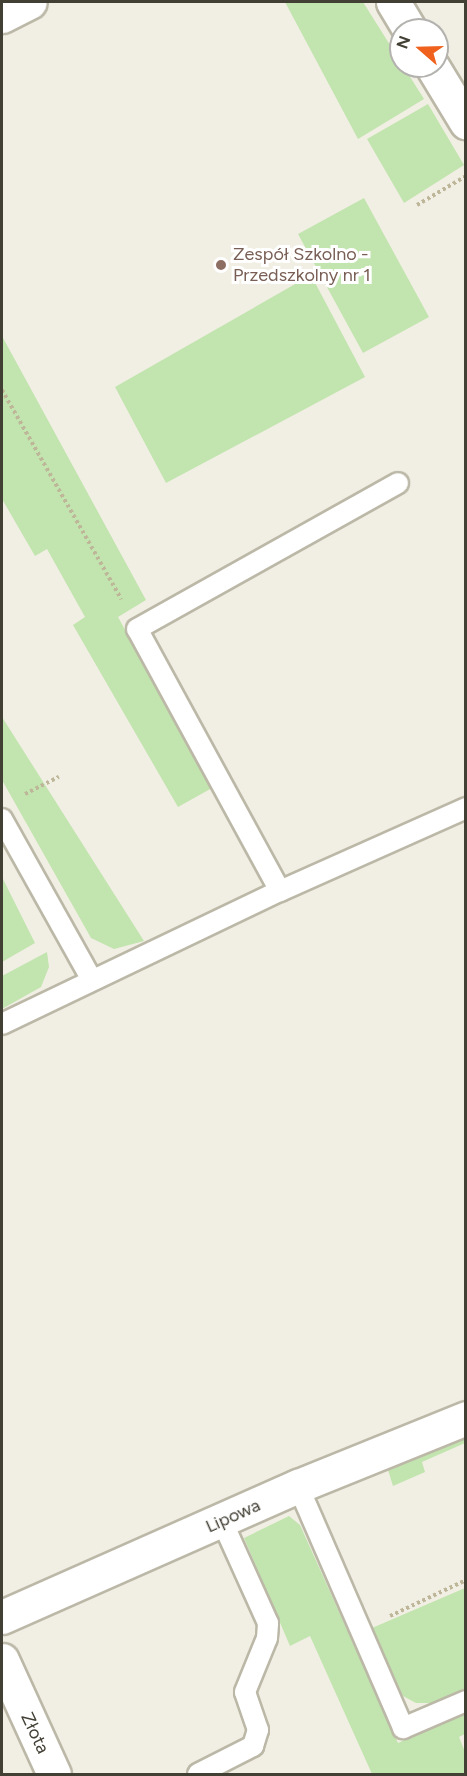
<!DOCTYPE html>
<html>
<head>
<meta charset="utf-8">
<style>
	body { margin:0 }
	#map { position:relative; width:467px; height:1776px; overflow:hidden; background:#f1efe4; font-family:Figtree,sans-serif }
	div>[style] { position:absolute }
	.green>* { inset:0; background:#c2e4ae }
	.path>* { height:4px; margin-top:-2px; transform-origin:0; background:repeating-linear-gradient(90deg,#bdb699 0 3px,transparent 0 6px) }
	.roads { filter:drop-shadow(2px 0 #bcb8a7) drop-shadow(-2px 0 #bcb8a7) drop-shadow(0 2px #bcb8a7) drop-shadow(0 -2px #bcb8a7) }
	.service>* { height:20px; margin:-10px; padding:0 10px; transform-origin:10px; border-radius:10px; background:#fff }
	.minor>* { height:33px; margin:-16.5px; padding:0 16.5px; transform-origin:16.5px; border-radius:16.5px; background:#fff }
	.tertiary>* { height:33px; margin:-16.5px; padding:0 16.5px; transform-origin:16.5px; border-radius:16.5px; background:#fff }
	.dots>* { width:16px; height:16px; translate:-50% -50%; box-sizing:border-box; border:3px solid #fff; border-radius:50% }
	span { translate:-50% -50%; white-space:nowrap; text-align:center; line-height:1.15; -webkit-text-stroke:6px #fff; paint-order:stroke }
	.education-label { font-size:18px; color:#785e54 }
	.left { translate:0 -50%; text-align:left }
	.street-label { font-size:18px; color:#423f34 }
	.frame { position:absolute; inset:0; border:3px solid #423f34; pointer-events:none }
	.north { position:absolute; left:389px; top:18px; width:60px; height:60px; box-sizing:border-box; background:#fff; border:2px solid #b3b2ae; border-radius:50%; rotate:290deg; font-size:16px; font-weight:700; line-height:24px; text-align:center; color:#423f34 }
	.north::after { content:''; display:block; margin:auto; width:21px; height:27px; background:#ef611c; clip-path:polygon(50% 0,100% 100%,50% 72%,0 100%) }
</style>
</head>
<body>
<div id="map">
	<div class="green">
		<i style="clip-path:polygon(285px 2px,363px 2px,424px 99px,358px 139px)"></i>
		<i style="clip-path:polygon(428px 104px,464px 165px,404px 203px,367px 139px)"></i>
		<i style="clip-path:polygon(364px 198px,429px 317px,363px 353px,298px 234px)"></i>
		<i style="clip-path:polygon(311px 275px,365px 377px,166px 483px,115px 387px)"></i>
		<i style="clip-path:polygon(2px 336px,146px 600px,118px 617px,212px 788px,178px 807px,73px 625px,85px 617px,47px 549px,35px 556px,2px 499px)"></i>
		<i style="clip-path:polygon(2px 717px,144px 941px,114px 949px,91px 938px,2px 780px)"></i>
		<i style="clip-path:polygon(2px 877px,35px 943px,2px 962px)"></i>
		<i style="clip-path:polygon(47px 952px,49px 967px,41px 987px,2px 1009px,2px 976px)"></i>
		<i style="clip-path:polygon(465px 1439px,465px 1443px,422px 1462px,425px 1472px,393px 1486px,388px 1470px)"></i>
		<i style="clip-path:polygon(289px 1516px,300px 1525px,398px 1743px,465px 1712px,465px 1734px,459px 1737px,465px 1752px,465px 1774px,372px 1774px,310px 1636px,290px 1646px,244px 1538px)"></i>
		<i style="clip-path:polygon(465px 1588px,465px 1688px,433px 1703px,416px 1703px,403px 1696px,372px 1628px)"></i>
	</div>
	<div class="path">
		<i style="left:417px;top:205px;width:57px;rotate:-30.6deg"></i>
		<i style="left:2px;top:390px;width:241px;rotate:60.3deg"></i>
		<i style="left:25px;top:794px;width:38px;rotate:-27deg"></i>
		<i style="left:390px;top:1616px;width:84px;rotate:-25.3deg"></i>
	</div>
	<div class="roads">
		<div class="service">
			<i style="left:2px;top:819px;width:184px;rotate:60.8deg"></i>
			<i style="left:280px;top:891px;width:298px;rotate:-118.6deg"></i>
			<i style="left:137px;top:629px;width:299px;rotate:-29.2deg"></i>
			<i style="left:2px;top:1024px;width:308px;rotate:-25.6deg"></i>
			<i style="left:280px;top:891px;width:204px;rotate:-24deg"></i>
			<i style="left:298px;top:1486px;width:264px;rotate:66.5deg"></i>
			<i style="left:403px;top:1728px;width:69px;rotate:-23.2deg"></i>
			<i style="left:198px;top:1774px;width:62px;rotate:-27deg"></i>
			<i style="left:253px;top:1746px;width:17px;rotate:-73deg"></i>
			<i style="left:258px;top:1730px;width:40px;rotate:-108.9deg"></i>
			<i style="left:245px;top:1692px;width:58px;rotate:-67.8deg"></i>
			<i style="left:267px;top:1638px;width:15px;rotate:-86deg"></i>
			<i style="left:268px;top:1623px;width:112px;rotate:-114.3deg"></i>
		</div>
		<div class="minor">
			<i style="left:393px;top:2px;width:33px;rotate:59deg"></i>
			<i style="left:2px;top:16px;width:31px;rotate:-27deg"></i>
			<i style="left:432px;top:66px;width:66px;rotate:58.7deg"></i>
			<i style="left:2px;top:1617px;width:324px;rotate:-23.9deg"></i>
			<i style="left:298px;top:1486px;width:181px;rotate:-22deg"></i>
		</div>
		<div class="tertiary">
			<i style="left:2px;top:1660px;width:125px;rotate:65.5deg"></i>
		</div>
	</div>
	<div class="dots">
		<i style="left:221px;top:265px;background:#8d6e63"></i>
	</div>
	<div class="education-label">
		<span class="left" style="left:233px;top:265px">Zespół Szkolno -<br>Przedszkolny nr 1</span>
	</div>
	<div class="street-label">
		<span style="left:233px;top:1516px;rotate:-24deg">Lipowa</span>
		<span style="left:35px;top:1733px;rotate:65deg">Złota</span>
	</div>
	<div class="frame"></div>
	<div class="north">N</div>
</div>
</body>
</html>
